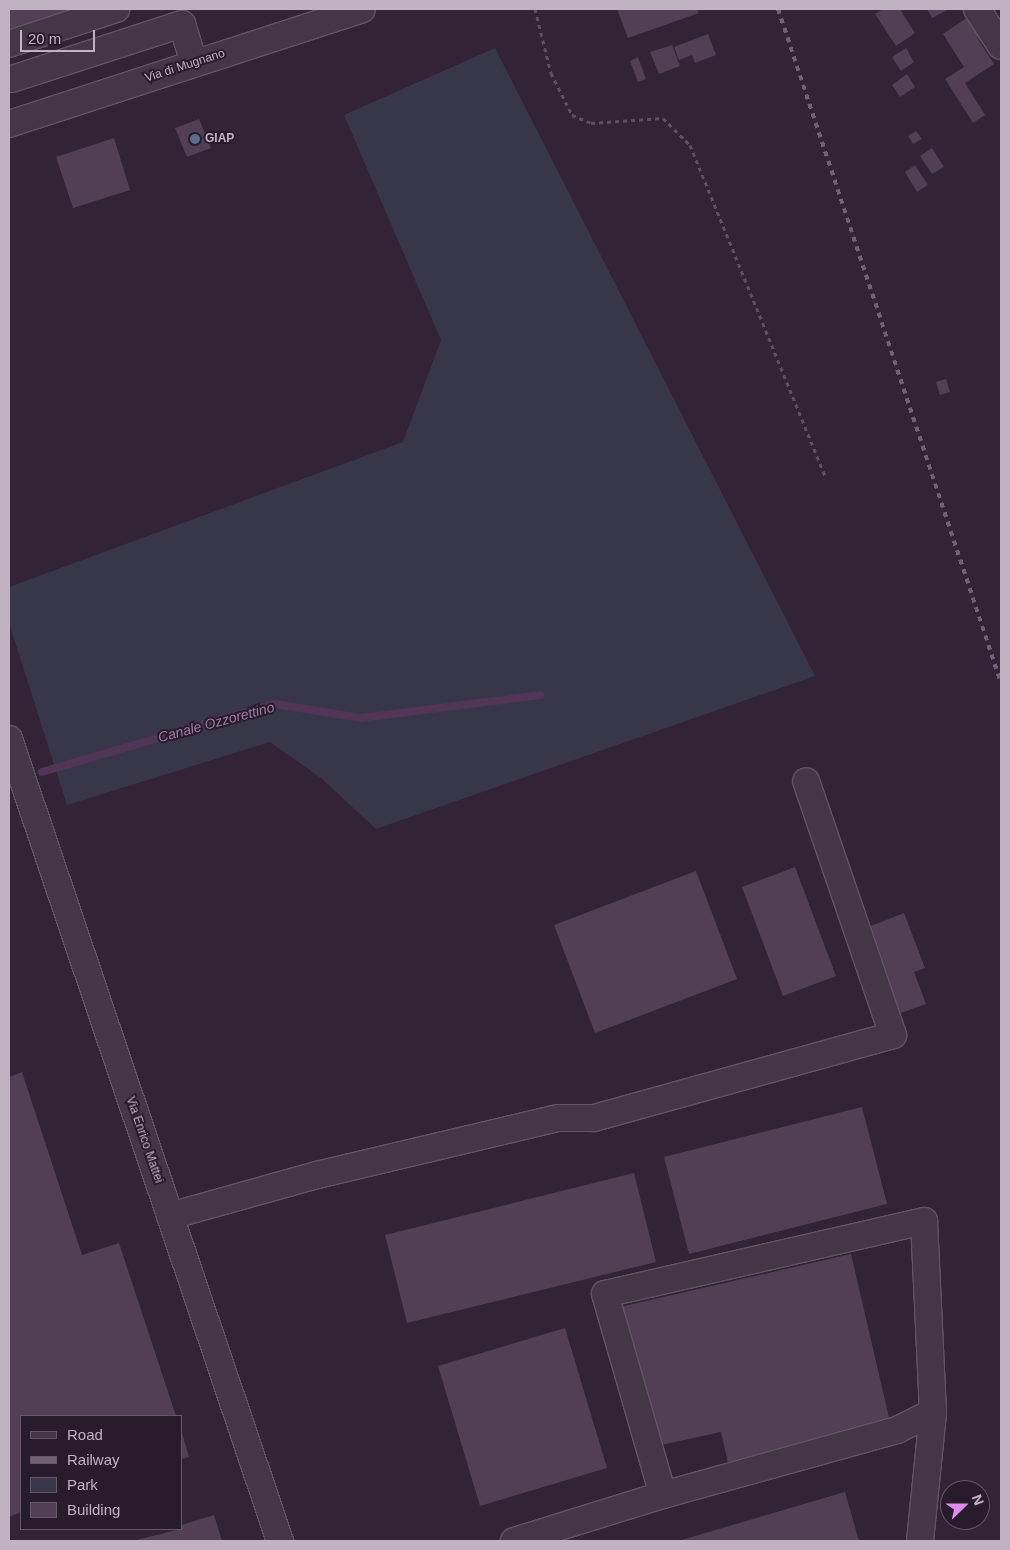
<!DOCTYPE html>
<html>
<head>
<meta charset="utf-8">
<style>
	body { margin:0 }
	#map { position:relative; width:1010px; height:1550px; overflow:hidden; background:#322336; font-family:Arial,sans-serif }
	div>[style] { position:absolute }
	.green>* { inset:0; background:#383749 }
	.stream>* { height:8px; margin:-4px; padding:0 4px; transform-origin:4px; border-radius:4px; background:#503557 }
	.building>* { inset:0; background:#523f56 }
	.path>* { height:3px; margin-top:-1.5px; transform-origin:0; background:repeating-linear-gradient(90deg,#5a5264 0 4px,transparent 0 8px) }
	.roads { filter:drop-shadow(1px 0 #615464) drop-shadow(-1px 0 #615464) drop-shadow(0 1px #615464) drop-shadow(0 -1px #615464) }
	.minor>* { height:26px; margin:-13px; padding:0 13px; transform-origin:13px; border-radius:13px; background:#443646 }
	.rail>* { height:4px; margin-top:-2px; transform-origin:0; background:repeating-linear-gradient(90deg,#726176 0 5px,transparent 0 10px) }
	.dots>* { width:14px; height:14px; translate:-50% -50%; box-sizing:border-box; border:2px solid #281b2b; border-radius:50% }
	span { translate:-50% -50%; white-space:nowrap; text-align:center; line-height:1.15; -webkit-text-stroke:4px #281b2b; paint-order:stroke }
	.street-label { font-size:12px; color:#c0b1c3 }
	.poi-label { font-size:12px; color:#c0b1c3; font-weight:700 }
	.left { translate:0 -50%; text-align:left }
	.water-label { font-size:14px; color:#a07ca8; font-style:italic }
	.frame { position:absolute; inset:0; border:10px solid #c0b1c3; pointer-events:none }
	.legend { position:absolute; left:20px; top:1415px; width:162px; height:115px; box-sizing:border-box; background:#281b2b; border:1px solid #655768; margin:0; padding:6px 9px; list-style:none; font-size:15px; color:#c0b1c3 }
	.legend li { display:flex; align-items:center; gap:10px; height:25px }
	.legend b { width:25px; border:1px solid #655768 }
	.north { position:absolute; left:940px; top:1480px; width:50px; height:50px; box-sizing:border-box; background:#281b2b; border:1px solid #655768; border-radius:50%; rotate:68deg; font-size:14px; font-weight:700; line-height:20px; text-align:center; color:#c0b1c3 }
	.north::after { content:''; display:block; margin:auto; width:18px; height:22px; background:#de8cec; clip-path:polygon(50% 0,100% 100%,50% 72%,0 100%) }
	.scale { position:absolute; left:20px; top:30px; width:75px; height:22px; box-sizing:border-box; border:2px solid #c0b1c3; border-top:0; padding-left:6px; font-size:15px; line-height:18px; white-space:nowrap; color:#c0b1c3; -webkit-text-stroke:4px #281b2b; paint-order:stroke }
</style>
</head>
<body>
<div id="map">
	<div class="green">
		<i style="clip-path:polygon(495px 48px,815px 676px,376px 829px,321px 778px,270px 742px,67px 805px,9px 623px,9px 587px,403px 442px,441px 340px,344px 115px)"></i>
	</div>
	<div class="stream">
		<i style="left:42px;top:772px;width:242px;rotate:-16.3deg"></i>
		<i style="left:274px;top:704px;width:88px;rotate:9.1deg"></i>
		<i style="left:361px;top:718px;width:181px;rotate:-7.3deg"></i>
	</div>
	<div class="building">
		<i style="clip-path:polygon(9px 9px,85px 9px,9px 34px)"></i>
		<i style="clip-path:polygon(617px 9px,697px 9px,699px 13px,628px 38px)"></i>
		<i style="clip-path:polygon(883px 9px,904px 9px,901px 11px,915px 33px,896px 46px,875px 14px)"></i>
		<i style="clip-path:polygon(927px 9px,949px 9px,932px 18px)"></i>
		<i style="clip-path:polygon(974px 13px,989px 36px,981px 42px,976px 36px,994px 64px,965px 83px,985px 115px,973px 123px,945px 79px,964px 67px,943px 34px)"></i>
		<i style="clip-path:polygon(708px 34px,716px 55px,695px 63px,692px 55px,679px 60px,674px 47px)"></i>
		<i style="clip-path:polygon(672px 45px,680px 66px,659px 74px,650px 52px)"></i>
		<i style="clip-path:polygon(906px 48px,914px 62px,901px 71px,892px 57px)"></i>
		<i style="clip-path:polygon(638px 57px,646px 79px,638px 82px,630px 61px)"></i>
		<i style="clip-path:polygon(907px 74px,915px 87px,900px 97px,892px 85px)"></i>
		<i style="clip-path:polygon(199px 119px,211px 148px,187px 157px,175px 128px)"></i>
		<i style="clip-path:polygon(916px 131px,922px 139px,913px 144px,908px 136px)"></i>
		<i style="clip-path:polygon(114px 138px,130px 190px,73px 208px,56px 157px)"></i>
		<i style="clip-path:polygon(932px 148px,944px 167px,932px 174px,920px 156px)"></i>
		<i style="clip-path:polygon(915px 165px,928px 185px,917px 192px,905px 172px)"></i>
		<i style="clip-path:polygon(946px 379px,950px 392px,940px 395px,936px 382px)"></i>
		<i style="clip-path:polygon(795px 867px,836px 976px,783px 996px,742px 887px)"></i>
		<i style="clip-path:polygon(696px 871px,737px 979px,595px 1033px,554px 925px)"></i>
		<i style="clip-path:polygon(904px 913px,925px 968px,914px 972px,926px 1004px,895px 1015px,863px 929px)"></i>
		<i style="clip-path:polygon(22px 1072px,82px 1255px,119px 1243px,176px 1416px,21px 1416px,21px 1512px,9px 1517px,9px 1077px)"></i>
		<i style="clip-path:polygon(862px 1107px,887px 1204px,689px 1254px,664px 1157px)"></i>
		<i style="clip-path:polygon(634px 1173px,656px 1262px,407px 1323px,385px 1235px)"></i>
		<i style="clip-path:polygon(851px 1254px,891px 1426px,728px 1463px,721px 1432px,652px 1447px,620px 1307px)"></i>
		<i style="clip-path:polygon(565px 1328px,607px 1468px,480px 1506px,438px 1366px)"></i>
		<i style="clip-path:polygon(182px 1433px,189px 1457px,181px 1459px,181px 1434px)"></i>
		<i style="clip-path:polygon(845px 1492px,859px 1541px,678px 1541px)"></i>
		<i style="clip-path:polygon(214px 1515px,222px 1541px,132px 1541px,181px 1529px,181px 1525px)"></i>
	</div>
	<div class="path">
		<i style="left:535px;top:9px;width:66px;rotate:76deg"></i>
		<i style="left:551px;top:73px;width:47px;rotate:63.4deg"></i>
		<i style="left:572px;top:115px;width:21px;rotate:23deg"></i>
		<i style="left:591px;top:123px;width:72px;rotate:-4deg"></i>
		<i style="left:663px;top:118px;width:38px;rotate:45deg"></i>
		<i style="left:690px;top:145px;width:360px;rotate:67.8deg"></i>
	</div>
	<div class="roads">
		<div class="minor">
			<i style="left:977px;top:9px;width:44px;rotate:57deg"></i>
			<i style="left:9px;top:44px;width:113px;rotate:-18.1deg"></i>
			<i style="left:12px;top:79px;width:179px;rotate:-17.9deg"></i>
			<i style="left:182px;top:24px;width:41px;rotate:72.9deg"></i>
			<i style="left:9px;top:124px;width:371px;rotate:-18deg"></i>
			<i style="left:9px;top:739px;width:847px;rotate:71.33deg"></i>
			<i style="left:170px;top:1216px;width:153px;rotate:-15.6deg"></i>
			<i style="left:317px;top:1175px;width:248px;rotate:-13.3deg"></i>
			<i style="left:558px;top:1118px;width:36px"></i>
			<i style="left:594px;top:1118px;width:310px;rotate:-15.5deg"></i>
			<i style="left:893px;top:1035px;width:268px;rotate:-108.9deg"></i>
			<i style="left:514px;top:1541px;width:156px;rotate:-17.2deg"></i>
			<i style="left:920px;top:1541px;width:130px;rotate:-84.2deg"></i>
			<i style="left:933px;top:1412px;width:191px;rotate:-92.7deg"></i>
			<i style="left:924px;top:1221px;width:327px;rotate:167.1deg"></i>
			<i style="left:605px;top:1294px;width:209px;rotate:73.9deg"></i>
			<i style="left:663px;top:1495px;width:243px;rotate:-15.5deg"></i>
			<i style="left:897px;top:1430px;width:40px;rotate:-26.6deg"></i>
		</div>
	</div>
	<div class="rail">
		<i style="left:778px;top:9px;width:710px;rotate:71.69deg"></i>
	</div>
	<div class="dots">
		<i style="left:195px;top:139px;background:#5c6f8a"></i>
	</div>
	<div class="street-label">
		<span style="left:185px;top:66px;rotate:-18deg">Via di Mugnano</span>
		<span style="left:144px;top:1140px;rotate:71deg">Via Enrico Mattei</span>
	</div>
	<div class="poi-label">
		<span class="left" style="left:205px;top:139px">GIAP</span>
	</div>
	<div class="water-label">
		<span style="left:216px;top:722px;rotate:-15deg">Canale Ozzorettino</span>
	</div>
	<div class="frame"></div>
	<ul class="legend">
	<li><b style="height:6px;background:#443646"></b>Road</li>
	<li><b style="height:6px;background:#726176"></b>Railway</li>
	<li><b style="height:14px;background:#383749"></b>Park</li>
	<li><b style="height:14px;background:#523f56"></b>Building</li>
	</ul>
	<div class="north">N</div>
	<div class="scale">20 m</div>
</div>
</body>
</html>
